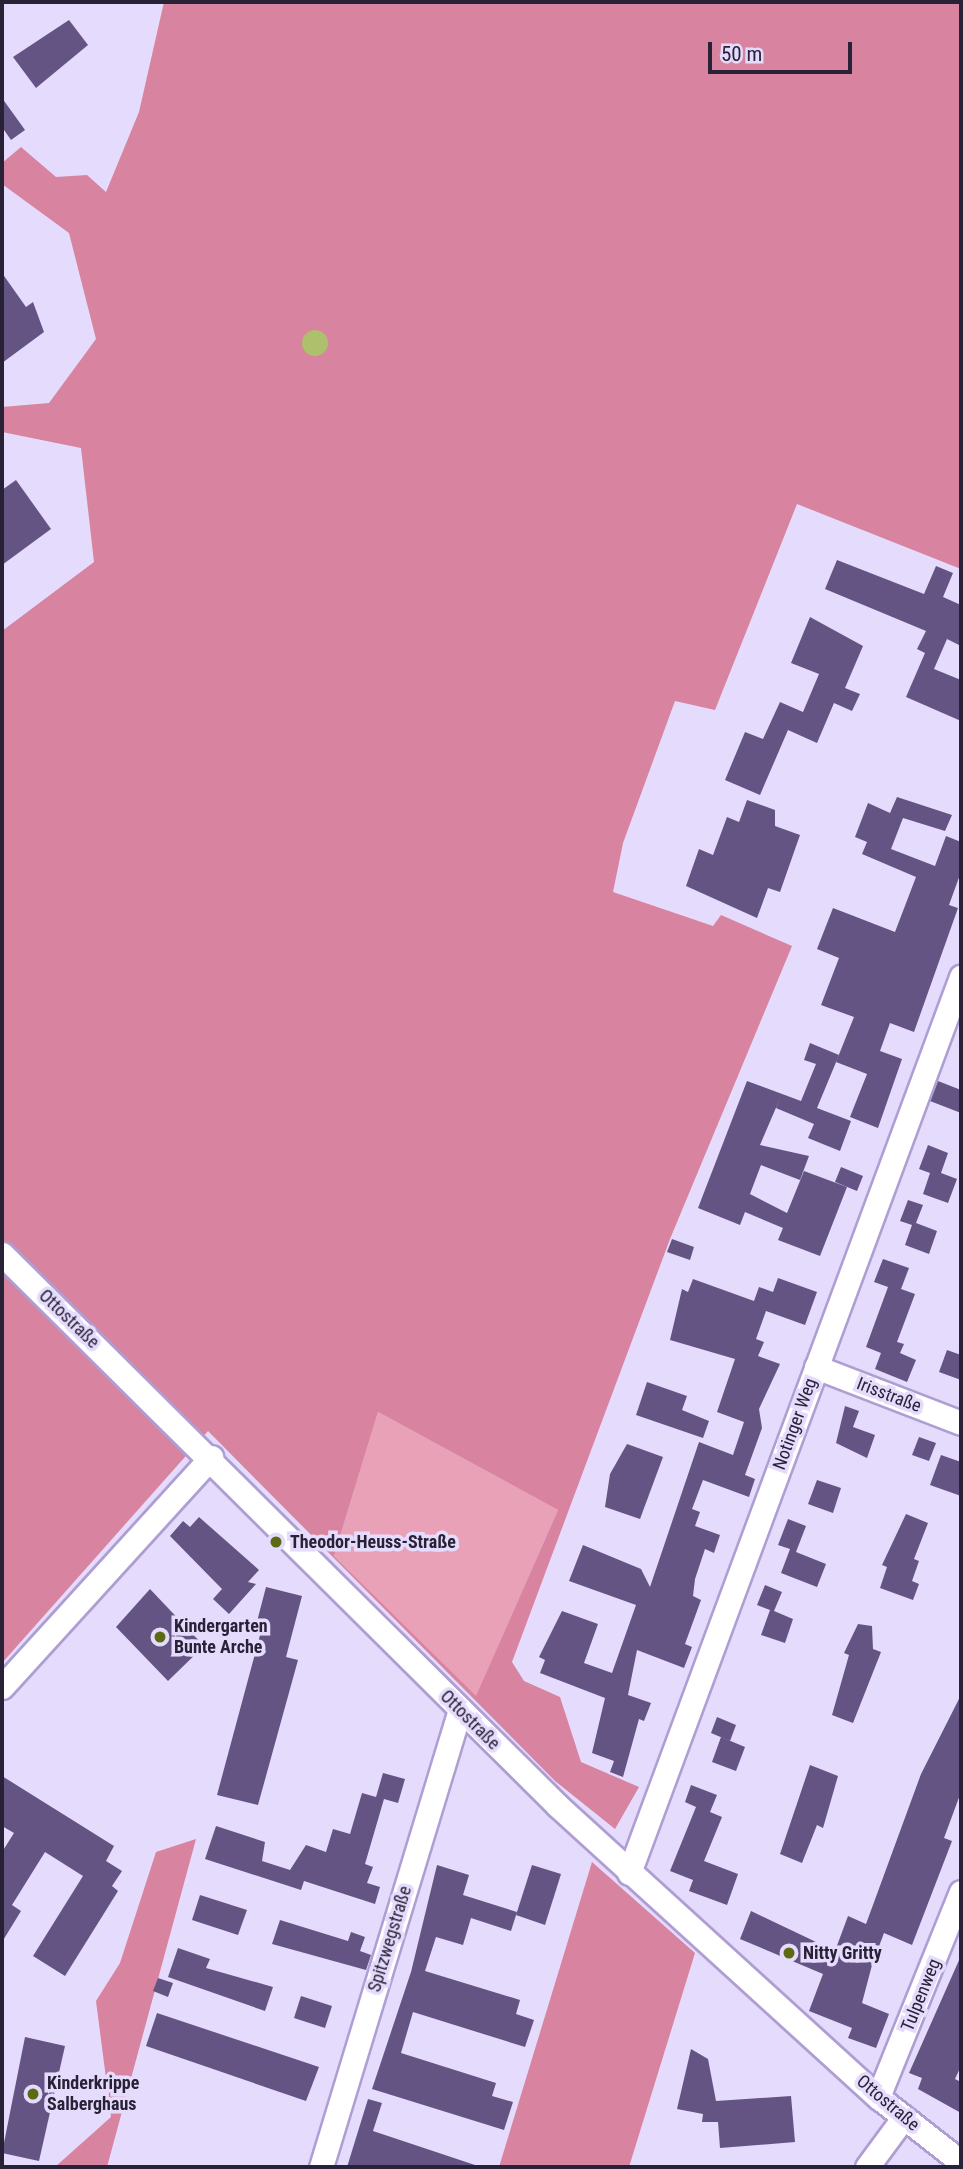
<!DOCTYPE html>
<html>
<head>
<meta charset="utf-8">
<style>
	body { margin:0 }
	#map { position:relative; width:963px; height:2169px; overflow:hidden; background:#e5dbfc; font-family:"Roboto Condensed",sans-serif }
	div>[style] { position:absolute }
	.green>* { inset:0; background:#e8a1b7 }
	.forest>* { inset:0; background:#d8839f }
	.water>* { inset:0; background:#aec06c }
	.round { border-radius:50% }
	.building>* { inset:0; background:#645483 }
	.roads { filter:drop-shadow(2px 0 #af9ed3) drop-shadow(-2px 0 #af9ed3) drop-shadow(0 2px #af9ed3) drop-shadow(0 -2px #af9ed3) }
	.minor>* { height:23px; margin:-11.5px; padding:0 11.5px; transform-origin:11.5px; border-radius:11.5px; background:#fff }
	.dots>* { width:19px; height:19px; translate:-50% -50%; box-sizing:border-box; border:4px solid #e5dbfc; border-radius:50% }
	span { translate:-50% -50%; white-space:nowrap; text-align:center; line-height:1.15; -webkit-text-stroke:7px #e5dbfc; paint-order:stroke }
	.street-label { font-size:18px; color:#292237 }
	.poi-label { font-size:18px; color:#292237; font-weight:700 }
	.left { translate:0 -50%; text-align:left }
	.frame { position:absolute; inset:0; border:4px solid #292237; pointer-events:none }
	.scale { position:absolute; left:708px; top:42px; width:144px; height:32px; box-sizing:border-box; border:4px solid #292237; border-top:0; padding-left:9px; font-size:21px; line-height:24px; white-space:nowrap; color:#292237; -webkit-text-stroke:5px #e5dbfc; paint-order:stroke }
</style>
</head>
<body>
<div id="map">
	<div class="green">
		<i style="clip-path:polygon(378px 1412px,558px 1510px,476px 1697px,334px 1556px)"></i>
	</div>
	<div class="forest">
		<i style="clip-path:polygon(evenodd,164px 2px,961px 2px,961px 569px,797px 504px,715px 710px,675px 701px,623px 843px,613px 892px,713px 926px,721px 915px,792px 946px,670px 1239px,512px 1662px,524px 1681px,560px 1697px,581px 1762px,639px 1787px,615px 1829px,555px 1781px,208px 1431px,2px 1663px,2px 631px,94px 562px,81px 448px,2px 432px,2px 407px,49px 403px,96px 339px,69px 233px,2px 184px,2px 163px,21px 147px,56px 177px,87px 175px,106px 192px,139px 112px,164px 2px,378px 1412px,558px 1510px,476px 1696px,334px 1556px,378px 1412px)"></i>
		<i style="clip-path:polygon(196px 1839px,107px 2167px,55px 2167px,111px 2117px,96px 2001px,120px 1963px,156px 1852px)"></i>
		<i style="clip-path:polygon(592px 1862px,695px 1953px,629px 2167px,499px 2167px)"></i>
	</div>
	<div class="water">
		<i class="round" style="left:302px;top:330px;width:26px;height:26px"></i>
	</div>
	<div class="building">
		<i style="clip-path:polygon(69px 20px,88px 45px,36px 88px,13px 57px)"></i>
		<i style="clip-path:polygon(2px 98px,25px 130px,11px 140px,2px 127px)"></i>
		<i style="clip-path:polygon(2px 273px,26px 307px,33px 302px,44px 332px,2px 363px)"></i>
		<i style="clip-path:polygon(16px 480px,51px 529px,2px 565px,2px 490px)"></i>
		<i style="clip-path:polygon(837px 560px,924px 594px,936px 566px,953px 573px,943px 597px,961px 605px,961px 646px,947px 639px,934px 669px,961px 680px,961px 721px,906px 697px,925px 653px,917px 649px,926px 631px,825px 589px)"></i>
		<i style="clip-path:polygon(810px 617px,863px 646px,845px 688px,860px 694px,852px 711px,834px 703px,817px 743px,788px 730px,760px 795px,725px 780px,745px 732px,763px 739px,780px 702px,803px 712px,819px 674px,791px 663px)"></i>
		<i style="clip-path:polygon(897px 797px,952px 815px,945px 831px,903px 818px,891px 849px,935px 866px,946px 836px,961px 842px,961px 872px,949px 905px,958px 908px,914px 1032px,890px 1023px,880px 1051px,902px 1059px,878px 1128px,850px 1117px,867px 1074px,836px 1062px,854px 1017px,821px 1005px,839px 958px,817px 949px,833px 908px,895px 932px,916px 877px,862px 854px,867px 842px,855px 837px,868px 803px,890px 813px)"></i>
		<i style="clip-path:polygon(747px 800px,775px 810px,775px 826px,800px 835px,780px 892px,768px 888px,757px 918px,686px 886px,699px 849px,713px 855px,727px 817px,739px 822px)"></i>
		<i style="clip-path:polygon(810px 1043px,839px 1055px,817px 1108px,851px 1121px,840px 1151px,808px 1138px,814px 1124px,776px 1108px,781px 1096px,760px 1145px,809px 1156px,800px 1180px,761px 1165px,750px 1194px,787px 1213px,804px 1171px,847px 1187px,820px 1256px,778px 1240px,783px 1228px,745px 1212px,740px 1225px,698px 1208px,747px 1081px,801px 1101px,816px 1064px,804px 1060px)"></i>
		<i style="clip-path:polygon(938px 1081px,961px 1090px,961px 1113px,930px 1101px)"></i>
		<i style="clip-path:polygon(928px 1145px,948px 1153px,941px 1173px,957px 1179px,948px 1203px,923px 1194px,930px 1173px,919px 1169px)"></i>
		<i style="clip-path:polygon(841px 1167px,863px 1176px,857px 1191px,835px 1182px)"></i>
		<i style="clip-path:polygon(908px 1200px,923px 1205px,916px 1223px,937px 1231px,929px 1254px,905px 1245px,912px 1225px,900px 1221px)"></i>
		<i style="clip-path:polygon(672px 1239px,694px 1247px,690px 1260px,667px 1252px)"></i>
		<i style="clip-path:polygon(883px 1259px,909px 1268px,901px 1289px,915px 1294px,897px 1342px,904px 1344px,900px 1353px,916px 1360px,907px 1382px,875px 1369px,881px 1353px,866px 1347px,888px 1287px,874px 1282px)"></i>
		<i style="clip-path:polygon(778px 1278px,817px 1292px,805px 1325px,766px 1311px,756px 1339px,764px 1342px,758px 1356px,780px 1364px,759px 1409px,762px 1428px,745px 1475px,755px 1479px,749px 1497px,703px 1480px,692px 1509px,700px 1512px,695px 1526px,720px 1535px,714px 1553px,705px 1549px,695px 1579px,693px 1596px,701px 1600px,685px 1644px,692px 1647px,684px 1668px,637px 1650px,628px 1695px,651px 1703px,644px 1721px,639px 1719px,623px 1777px,610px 1772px,614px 1761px,592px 1753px,605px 1698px,540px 1673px,545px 1660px,539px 1657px,562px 1611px,598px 1624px,584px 1663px,612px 1673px,636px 1605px,569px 1581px,583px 1545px,641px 1569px,650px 1587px,699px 1442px,733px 1455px,744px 1422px,717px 1412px,735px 1359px,670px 1340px,682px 1289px,688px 1292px,693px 1279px,754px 1301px,759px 1287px,773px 1292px)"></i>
		<i style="clip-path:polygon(947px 1350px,961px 1355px,961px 1380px,939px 1372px)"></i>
		<i style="clip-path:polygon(647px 1382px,687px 1396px,682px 1410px,709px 1421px,703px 1438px,636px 1415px)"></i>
		<i style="clip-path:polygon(845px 1406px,859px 1411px,853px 1427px,875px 1435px,867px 1458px,836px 1443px)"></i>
		<i style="clip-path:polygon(919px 1437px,936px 1443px,929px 1461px,912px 1455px)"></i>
		<i style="clip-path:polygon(627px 1444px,663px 1457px,640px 1519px,605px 1507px,610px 1474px)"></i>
		<i style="clip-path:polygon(941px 1455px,961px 1462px,961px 1496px,930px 1485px)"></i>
		<i style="clip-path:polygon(817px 1480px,841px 1488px,833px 1513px,808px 1504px)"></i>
		<i style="clip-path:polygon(906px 1514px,928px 1523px,914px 1559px,919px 1561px,912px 1581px,919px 1584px,913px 1600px,880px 1588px,887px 1567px,882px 1565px)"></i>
		<i style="clip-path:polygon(199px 1517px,259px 1570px,248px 1582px,256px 1584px,229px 1614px,213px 1599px,222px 1589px,170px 1536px,183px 1521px,190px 1527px)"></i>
		<i style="clip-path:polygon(788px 1519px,806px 1526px,796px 1552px,826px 1564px,817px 1587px,781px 1573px,790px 1549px,778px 1545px)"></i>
		<i style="clip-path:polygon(765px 1585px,782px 1592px,774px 1611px,793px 1619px,785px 1643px,761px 1635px,770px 1610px,757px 1605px)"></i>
		<i style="clip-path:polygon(266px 1587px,302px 1596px,286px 1657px,298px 1660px,258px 1805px,217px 1795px,260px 1635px,254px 1633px)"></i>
		<i style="clip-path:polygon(150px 1589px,204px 1646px,168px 1681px,116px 1627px)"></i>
		<i style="clip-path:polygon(858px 1624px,872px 1626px,873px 1649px,881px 1652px,853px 1723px,832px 1715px,849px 1655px,844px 1653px)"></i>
		<i style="clip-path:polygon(961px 1695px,961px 1792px,944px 1838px,952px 1841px,912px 1945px,884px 1933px,872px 1965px,862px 2003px,889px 2014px,876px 2048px,848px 2038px,852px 2028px,809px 2011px,823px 1974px,740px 1939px,751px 1911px,835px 1951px,848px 1916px,866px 1924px,921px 1774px)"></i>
		<i style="clip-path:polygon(717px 1717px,736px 1725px,730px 1741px,711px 1733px)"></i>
		<i style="clip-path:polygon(721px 1737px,745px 1747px,736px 1771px,712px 1762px)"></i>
		<i style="clip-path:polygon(810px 1765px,838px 1776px,823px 1828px,817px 1825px,802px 1863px,780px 1854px)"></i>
		<i style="clip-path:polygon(383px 1773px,405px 1779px,398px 1803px,384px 1799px,365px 1864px,373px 1867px,367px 1883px,380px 1887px,375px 1904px,304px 1881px,301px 1890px,205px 1859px,216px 1826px,265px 1842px,262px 1861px,290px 1870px,306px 1845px,326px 1852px,333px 1829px,350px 1834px,362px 1793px,376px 1797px)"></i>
		<i style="clip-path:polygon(2px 1776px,114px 1846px,106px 1861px,122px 1871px,112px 1886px,118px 1891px,65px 1976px,33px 1956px,83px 1876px,45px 1852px,12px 1905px,21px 1911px,2px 1942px,2px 1852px,14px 1833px,2px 1826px)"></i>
		<i style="clip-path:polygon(691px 1785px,717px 1795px,710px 1812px,722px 1817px,704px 1861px,738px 1874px,727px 1905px,689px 1891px,693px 1880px,670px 1871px,696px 1807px,685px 1802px)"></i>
		<i style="clip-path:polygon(437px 1865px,469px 1875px,463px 1895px,517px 1912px,511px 1931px,471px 1918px,463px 1945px,436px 1937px,425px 1971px,520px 2000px,516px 2014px,534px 2020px,525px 2047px,413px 2012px,401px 2053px,496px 2083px,492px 2096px,513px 2102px,504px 2130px,372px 2089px,411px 1972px)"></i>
		<i style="clip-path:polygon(532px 1865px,561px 1874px,545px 1925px,516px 1915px)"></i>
		<i style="clip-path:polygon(200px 1895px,247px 1910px,238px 1935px,192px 1920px)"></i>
		<i style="clip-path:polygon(280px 1920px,348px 1941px,351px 1932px,365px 1937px,360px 1951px,371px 1955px,366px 1970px,272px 1944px)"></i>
		<i style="clip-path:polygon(178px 1948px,210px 1959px,206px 1968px,273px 1987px,265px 2011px,168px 1977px)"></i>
		<i style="clip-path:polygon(960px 1958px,961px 2066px,955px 2079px,961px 2082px,961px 2113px,918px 2089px,922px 2078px,909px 2073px)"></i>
		<i style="clip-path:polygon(158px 1978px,173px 1983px,168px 1997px,153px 1991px)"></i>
		<i style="clip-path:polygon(301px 1996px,332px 2006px,325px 2028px,294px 2018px)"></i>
		<i style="clip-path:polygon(157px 2013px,319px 2067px,306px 2101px,146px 2046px)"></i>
		<i style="clip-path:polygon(25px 2037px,65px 2046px,39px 2161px,2px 2153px)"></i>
		<i style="clip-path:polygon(691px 2049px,708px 2059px,716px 2101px,791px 2096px,795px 2142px,720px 2148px,718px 2122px,702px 2122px,703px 2114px,677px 2109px)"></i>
		<i style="clip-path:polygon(368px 2099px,382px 2103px,373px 2131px,481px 2167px,347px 2167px)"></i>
	</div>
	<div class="roads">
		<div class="minor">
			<i style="left:2px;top:1254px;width:783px;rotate:44.79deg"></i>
			<i style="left:558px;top:1806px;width:433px;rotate:42.3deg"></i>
			<i style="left:878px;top:2097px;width:105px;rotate:38.1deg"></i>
			<i style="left:816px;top:1367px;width:155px;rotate:21.1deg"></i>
			<i style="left:2px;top:1687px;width:311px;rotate:-47.7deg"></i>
			<i style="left:629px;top:1873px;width:956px;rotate:-69.67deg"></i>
			<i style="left:878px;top:2097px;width:221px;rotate:-68deg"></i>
			<i style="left:321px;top:2167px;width:478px;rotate:-73.1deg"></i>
			<i style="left:867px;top:2167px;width:62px;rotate:-53.5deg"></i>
		</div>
	</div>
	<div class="dots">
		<i style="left:276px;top:1542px;background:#5c6a14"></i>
		<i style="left:160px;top:1637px;background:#5c6a14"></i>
		<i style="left:789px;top:1953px;background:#5c6a14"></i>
		<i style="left:33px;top:2094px;background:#5c6a14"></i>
	</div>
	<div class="street-label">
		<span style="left:69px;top:1319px;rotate:44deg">Ottostraße</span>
		<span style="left:889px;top:1395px;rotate:21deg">Irisstraße</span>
		<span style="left:795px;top:1424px;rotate:-70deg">Notinger Weg</span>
		<span style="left:470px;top:1720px;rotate:45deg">Ottostraße</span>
		<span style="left:390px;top:1939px;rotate:-73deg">Spitzwegstraße</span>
		<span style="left:921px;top:1995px;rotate:-68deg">Tulpenweg</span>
		<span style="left:888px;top:2103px;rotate:40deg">Ottostraße</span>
	</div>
	<div class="poi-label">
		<span class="left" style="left:290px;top:1542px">Theodor-Heuss-Straße</span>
		<span class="left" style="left:174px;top:1637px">Kindergarten<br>Bunte Arche</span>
		<span class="left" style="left:803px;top:1953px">Nitty Gritty</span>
		<span class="left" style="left:47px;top:2094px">Kinderkrippe<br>Salberghaus</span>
	</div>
	<div class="frame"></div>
	<div class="scale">50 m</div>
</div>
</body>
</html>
